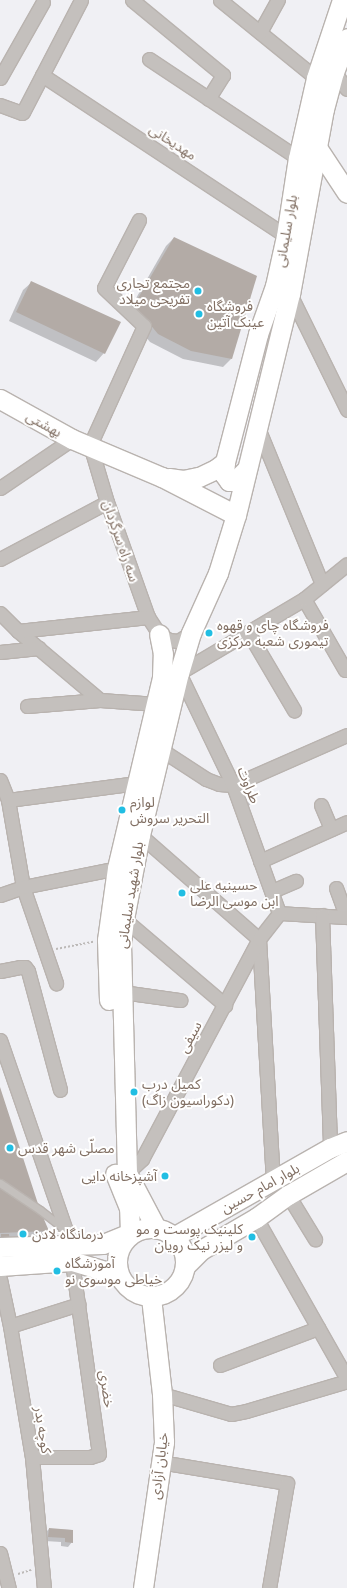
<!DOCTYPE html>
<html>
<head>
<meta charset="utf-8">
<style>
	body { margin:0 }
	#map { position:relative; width:347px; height:1588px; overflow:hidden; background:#f0f0f4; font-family:"Noto Sans","Noto Sans Arabic",sans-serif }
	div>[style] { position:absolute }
	.shadow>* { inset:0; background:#0003 }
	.building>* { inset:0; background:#b3aba6 }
	.path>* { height:2px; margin-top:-1px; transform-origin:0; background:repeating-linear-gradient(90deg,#bcb9b7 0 2px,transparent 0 4px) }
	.roads { filter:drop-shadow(1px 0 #b9b3af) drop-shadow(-1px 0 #b9b3af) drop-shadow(0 1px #b9b3af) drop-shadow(0 -1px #b9b3af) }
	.lane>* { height:7px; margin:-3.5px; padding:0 3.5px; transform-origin:3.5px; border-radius:3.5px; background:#c4c0bd }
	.street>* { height:13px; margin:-6.5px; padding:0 6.5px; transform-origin:6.5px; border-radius:6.5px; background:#c4c0bd }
	.secondary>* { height:19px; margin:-9.5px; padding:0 9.5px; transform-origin:9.5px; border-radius:9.5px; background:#fff }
	.secondary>.ring { margin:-9.5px; padding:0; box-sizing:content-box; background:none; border:19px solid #fff; border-radius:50% }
	.dots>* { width:11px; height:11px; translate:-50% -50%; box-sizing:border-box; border:2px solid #fff; border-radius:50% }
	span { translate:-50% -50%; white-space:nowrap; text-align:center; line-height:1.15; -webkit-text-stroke:4px #fff; paint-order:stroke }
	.street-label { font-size:14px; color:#816f63 }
	.poi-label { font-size:14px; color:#816f63 }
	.right { translate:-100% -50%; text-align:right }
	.left { translate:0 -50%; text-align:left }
</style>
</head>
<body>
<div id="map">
	<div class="shadow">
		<i style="clip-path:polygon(174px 238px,231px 359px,223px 367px,183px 359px,150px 342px,127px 314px,166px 246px)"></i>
		<i style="clip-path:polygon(32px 282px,104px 353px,96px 362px,9px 321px,23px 290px)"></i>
		<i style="clip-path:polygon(249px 802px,250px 805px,245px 807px,245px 805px)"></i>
		<i style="clip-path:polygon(0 1089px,39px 1210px,47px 1231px,39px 1239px,0 1244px)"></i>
		<i style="clip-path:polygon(49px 1529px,72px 1530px,72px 1542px,68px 1547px,61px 1546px,61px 1542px,45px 1541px,45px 1533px)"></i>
	</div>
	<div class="building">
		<i style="clip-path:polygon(174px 237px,257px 276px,232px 359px,191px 351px,158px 334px,134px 305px)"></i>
		<i style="clip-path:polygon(31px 281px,121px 322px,105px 354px,16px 312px)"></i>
		<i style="clip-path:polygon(0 1087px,40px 1210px,49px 1231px,0 1233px)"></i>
		<i style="clip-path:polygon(1px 1234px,9px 1234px,10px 1242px,1px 1243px)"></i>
		<i style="clip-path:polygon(49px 1528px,73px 1530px,73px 1543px,65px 1542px,65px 1538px,48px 1537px)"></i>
	</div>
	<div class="path">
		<i style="left:56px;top:949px;width:38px;rotate:-11deg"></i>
		<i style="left:18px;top:1574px;width:14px;rotate:-17deg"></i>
	</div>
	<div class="roads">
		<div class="lane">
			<i style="left:0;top:1183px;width:48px;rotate:34deg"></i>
			<i style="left:40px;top:1210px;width:29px;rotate:38deg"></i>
		</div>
		<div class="street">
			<i style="left:132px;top:0;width:118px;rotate:39.5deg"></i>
			<i style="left:223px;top:75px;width:28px;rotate:122deg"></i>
			<i style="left:220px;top:0;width:124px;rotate:39.1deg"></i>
			<i style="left:260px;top:32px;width:37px;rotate:-61deg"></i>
			<i style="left:149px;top:59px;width:179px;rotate:33.6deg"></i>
			<i style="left:334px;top:72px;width:21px;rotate:53deg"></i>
			<i style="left:42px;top:75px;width:292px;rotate:33.4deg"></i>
			<i style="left:0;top:78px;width:87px;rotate:-60.5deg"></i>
			<i style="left:0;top:105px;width:23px;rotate:20deg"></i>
			<i style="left:22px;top:113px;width:1px;rotate:-45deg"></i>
			<i style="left:23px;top:112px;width:126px;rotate:-62.6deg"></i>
			<i style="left:139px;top:220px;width:76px;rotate:117.2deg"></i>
			<i style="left:104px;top:288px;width:55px;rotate:43.5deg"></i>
			<i style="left:144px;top:326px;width:131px;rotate:114.4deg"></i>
			<i style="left:90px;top:445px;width:59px;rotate:73.4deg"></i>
			<i style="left:107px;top:502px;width:122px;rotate:70.4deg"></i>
			<i style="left:148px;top:617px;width:20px;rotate:57deg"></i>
			<i style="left:159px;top:634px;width:12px;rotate:31deg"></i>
			<i style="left:169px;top:640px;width:9px;rotate:6deg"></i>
			<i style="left:178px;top:641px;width:15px;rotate:-32deg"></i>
			<i style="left:290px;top:294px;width:129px;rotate:63.8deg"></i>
			<i style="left:258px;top:428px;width:169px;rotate:67.7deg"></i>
			<i style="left:0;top:488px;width:87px;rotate:-34.2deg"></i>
			<i style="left:0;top:559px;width:121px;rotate:-28deg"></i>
			<i style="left:304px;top:599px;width:82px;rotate:60deg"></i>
			<i style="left:0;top:613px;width:25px;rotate:45deg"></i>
			<i style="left:18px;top:631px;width:107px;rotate:40.1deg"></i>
			<i style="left:18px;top:631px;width:131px;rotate:-6.1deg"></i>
			<i style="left:248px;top:632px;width:91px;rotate:59.5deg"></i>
			<i style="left:0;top:652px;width:39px;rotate:-6deg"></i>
			<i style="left:27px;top:706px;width:73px;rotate:-4.7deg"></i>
			<i style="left:100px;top:700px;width:57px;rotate:4deg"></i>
			<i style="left:160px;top:749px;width:55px;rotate:33.1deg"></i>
			<i style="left:206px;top:779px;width:14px;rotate:21deg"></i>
			<i style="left:219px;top:784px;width:14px;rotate:4deg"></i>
			<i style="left:233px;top:785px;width:124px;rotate:-23.7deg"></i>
			<i style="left:0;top:780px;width:22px;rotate:68deg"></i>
			<i style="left:8px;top:800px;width:88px;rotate:80.2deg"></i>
			<i style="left:23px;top:887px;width:102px;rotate:71deg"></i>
			<i style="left:8px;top:800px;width:130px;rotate:-7.5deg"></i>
			<i style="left:321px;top:805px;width:26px;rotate:67deg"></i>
			<i style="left:140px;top:835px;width:158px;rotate:41.2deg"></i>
			<i style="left:259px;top:939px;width:242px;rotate:86.7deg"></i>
			<i style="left:260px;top:861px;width:95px;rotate:-24.1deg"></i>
			<i style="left:336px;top:888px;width:30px;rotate:70deg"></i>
			<i style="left:272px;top:891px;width:26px;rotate:-23deg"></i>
			<i style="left:0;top:895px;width:24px;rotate:-19deg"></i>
			<i style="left:23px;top:887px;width:96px;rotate:-11.4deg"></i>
			<i style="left:279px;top:913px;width:136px;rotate:-109.8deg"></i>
			<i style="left:233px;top:785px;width:124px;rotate:-115.7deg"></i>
			<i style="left:179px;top:673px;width:145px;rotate:-30.6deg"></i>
			<i style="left:304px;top:599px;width:55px;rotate:-39.1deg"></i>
			<i style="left:279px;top:913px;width:68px;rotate:3.4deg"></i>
			<i style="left:322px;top:915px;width:233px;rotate:88deg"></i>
			<i style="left:124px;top:919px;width:133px;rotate:40.4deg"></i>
			<i style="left:0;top:971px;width:20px;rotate:-11deg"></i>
			<i style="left:20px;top:967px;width:5px"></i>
			<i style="left:25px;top:967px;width:5px;rotate:53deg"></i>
			<i style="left:28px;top:971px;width:123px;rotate:74.9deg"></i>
			<i style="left:122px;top:992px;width:59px;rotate:7.9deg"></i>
			<i style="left:0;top:1040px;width:217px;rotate:70.9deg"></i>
			<i style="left:127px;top:1173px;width:21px;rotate:-43deg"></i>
			<i style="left:142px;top:1159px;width:249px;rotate:-62deg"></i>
			<i style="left:259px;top:939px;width:33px;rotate:-52deg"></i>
			<i style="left:288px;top:1195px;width:52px;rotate:58.5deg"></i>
			<i style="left:256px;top:1218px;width:185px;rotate:60.5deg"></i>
			<i style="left:0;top:1279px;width:48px;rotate:78deg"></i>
			<i style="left:10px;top:1326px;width:133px;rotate:80.5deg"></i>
			<i style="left:32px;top:1457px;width:132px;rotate:84.8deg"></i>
			<i style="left:10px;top:1326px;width:72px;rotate:-17.7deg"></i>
			<i style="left:220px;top:1365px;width:105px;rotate:-20.7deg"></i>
			<i style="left:162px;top:1394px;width:72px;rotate:16.2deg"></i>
			<i style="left:231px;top:1414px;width:15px;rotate:-11deg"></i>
			<i style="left:246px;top:1411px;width:105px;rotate:-16.5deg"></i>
			<i style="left:32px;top:1457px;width:58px"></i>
			<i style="left:90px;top:1457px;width:9px;rotate:-18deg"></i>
			<i style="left:99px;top:1454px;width:195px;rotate:-98deg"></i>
			<i style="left:160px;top:1462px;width:129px;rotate:9.4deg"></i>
			<i style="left:287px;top:1483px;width:107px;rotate:99.7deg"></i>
			<i style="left:0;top:1553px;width:36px;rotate:76deg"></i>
		</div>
		<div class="secondary">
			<i style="left:316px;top:146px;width:56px;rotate:56.6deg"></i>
			<i style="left:0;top:399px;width:82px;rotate:29.1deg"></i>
			<i style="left:72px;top:439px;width:98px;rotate:22.9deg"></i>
			<i style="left:162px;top:477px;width:83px;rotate:27.2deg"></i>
			<i style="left:246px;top:470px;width:16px;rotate:135deg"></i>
			<i style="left:235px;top:481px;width:6px;rotate:180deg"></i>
			<i style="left:229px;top:481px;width:9px;rotate:-126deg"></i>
			<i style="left:224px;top:474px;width:12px;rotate:-85deg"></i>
			<i style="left:225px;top:462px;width:132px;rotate:-75.5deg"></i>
			<i style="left:258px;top:334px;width:51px;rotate:-70.5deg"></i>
			<i style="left:275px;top:286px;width:51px;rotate:-77.6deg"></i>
			<i style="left:286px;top:236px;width:79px;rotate:-81.3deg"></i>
			<i style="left:298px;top:158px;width:82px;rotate:-77.3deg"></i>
			<i style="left:316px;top:78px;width:82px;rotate:-71.6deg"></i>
			<i style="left:169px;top:478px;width:14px;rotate:8deg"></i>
			<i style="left:183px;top:480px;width:16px;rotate:-11deg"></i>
			<i style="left:199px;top:477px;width:19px;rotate:-25deg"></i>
			<i style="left:216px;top:469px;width:11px;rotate:-38deg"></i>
			<i style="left:109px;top:1000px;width:60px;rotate:-91.9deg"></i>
			<i style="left:107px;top:940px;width:73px;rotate:-82.1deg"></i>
			<i style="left:117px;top:868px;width:196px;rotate:-76.7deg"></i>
			<i style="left:162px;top:677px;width:23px;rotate:-88deg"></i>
			<i style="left:163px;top:654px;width:20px;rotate:-101deg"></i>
			<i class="ring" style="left:117px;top:1228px;width:49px;height:49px"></i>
			<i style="left:156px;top:1228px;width:62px;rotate:-117.8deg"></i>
			<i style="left:127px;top:1173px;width:229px;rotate:-91.5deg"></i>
			<i style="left:121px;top:944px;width:25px;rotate:-83deg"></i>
			<i style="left:124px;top:919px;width:86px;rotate:-79.2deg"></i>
			<i style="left:140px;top:835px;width:167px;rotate:-76.5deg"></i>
			<i style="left:179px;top:673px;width:42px;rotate:-73.3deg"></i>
			<i style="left:191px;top:633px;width:66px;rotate:-65.8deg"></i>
			<i style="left:218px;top:573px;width:61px;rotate:-72.8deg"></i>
			<i style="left:236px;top:515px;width:228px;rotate:-76.3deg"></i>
			<i style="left:290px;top:294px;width:188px;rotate:-79.6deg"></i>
			<i style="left:324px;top:109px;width:38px;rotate:-75deg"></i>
			<i style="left:334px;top:72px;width:36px;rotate:-69deg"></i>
			<i style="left:175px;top:1236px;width:178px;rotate:-29.6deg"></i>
			<i style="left:330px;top:1148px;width:18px;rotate:-22deg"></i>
			<i style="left:0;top:1247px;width:103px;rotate:-1.7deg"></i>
			<i style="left:103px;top:1244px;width:29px;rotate:-22deg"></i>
			<i style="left:130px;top:1233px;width:25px;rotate:-92deg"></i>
			<i style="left:129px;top:1208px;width:37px;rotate:-112deg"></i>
			<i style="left:0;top:1266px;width:72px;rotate:-4deg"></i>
			<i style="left:72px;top:1261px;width:48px;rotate:16.9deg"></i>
			<i style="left:185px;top:1266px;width:23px;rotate:-45deg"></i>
			<i style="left:201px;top:1250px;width:64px;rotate:-30.2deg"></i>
			<i style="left:256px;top:1218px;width:39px;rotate:-36deg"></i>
			<i style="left:288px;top:1195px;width:68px;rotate:-30deg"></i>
			<i style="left:143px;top:1588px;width:148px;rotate:-81.8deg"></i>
			<i style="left:164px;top:1442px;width:48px;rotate:-92.4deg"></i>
			<i style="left:162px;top:1394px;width:98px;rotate:-96.5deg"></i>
		</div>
	</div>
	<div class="dots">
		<i style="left:198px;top:291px;background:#21bee3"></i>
		<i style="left:199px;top:314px;background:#21bee3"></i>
		<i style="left:209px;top:633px;background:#21bee3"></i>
		<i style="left:122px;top:810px;background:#21bee3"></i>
		<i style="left:182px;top:893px;background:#21bee3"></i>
		<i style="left:134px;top:1092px;background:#21bee3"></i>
		<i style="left:10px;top:1148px;background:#21bee3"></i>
		<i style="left:165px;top:1176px;background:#21bee3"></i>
		<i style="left:23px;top:1234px;background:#21bee3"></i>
		<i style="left:252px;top:1237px;background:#21bee3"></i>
		<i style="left:57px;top:1271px;background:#21bee3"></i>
	</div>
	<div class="street-label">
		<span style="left:173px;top:142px;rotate:33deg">مهدیخانی</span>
		<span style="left:286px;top:231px;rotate:-80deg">بلوار سلیمانی</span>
		<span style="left:44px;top:424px;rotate:29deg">بهشتی</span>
		<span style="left:121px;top:541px;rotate:71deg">سه راه سرگردان</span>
		<span style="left:249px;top:785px;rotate:68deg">طراوت</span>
		<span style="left:130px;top:895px;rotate:-81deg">بلوار شهید سلیمانی</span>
		<span style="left:190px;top:1037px;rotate:-62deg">سیفی</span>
		<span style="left:260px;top:1188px;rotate:-29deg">بلوار امام حسین</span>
		<span style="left:107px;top:1389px;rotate:82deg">خضری</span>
		<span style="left:43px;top:1430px;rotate:81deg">کوچه بدر</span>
		<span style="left:159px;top:1466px;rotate:-83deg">خیابان آزادی</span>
	</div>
	<div class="poi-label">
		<span class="right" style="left:190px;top:291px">مجتمع تجاری<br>تفریحی میلاد</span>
		<span class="left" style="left:207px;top:314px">فروشگاه<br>عینک آتین</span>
		<span class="left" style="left:217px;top:633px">فروشگاه چای و قهوه<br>تیموری شعبه مرکزی</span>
		<span class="left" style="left:130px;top:810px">لوازم<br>التحریر سروش</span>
		<span class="left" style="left:190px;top:893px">حسینیه علی<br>ابن موسی الرضا</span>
		<span class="left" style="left:142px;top:1092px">کمیل درب<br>(دکوراسیون زاگ)</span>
		<span class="left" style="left:18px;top:1148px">مصلّی شهر قدس</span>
		<span class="right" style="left:157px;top:1176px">آشپزخانه دایی</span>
		<span class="right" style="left:243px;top:1237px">کلینیک پوست و مو<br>و لیزر نیک رویان</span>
		<span class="left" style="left:32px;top:1234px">درمانگاه لادن</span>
		<span class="left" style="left:65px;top:1271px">آموزشگاه<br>خیاطی موسوی نو</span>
	</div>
</div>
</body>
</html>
